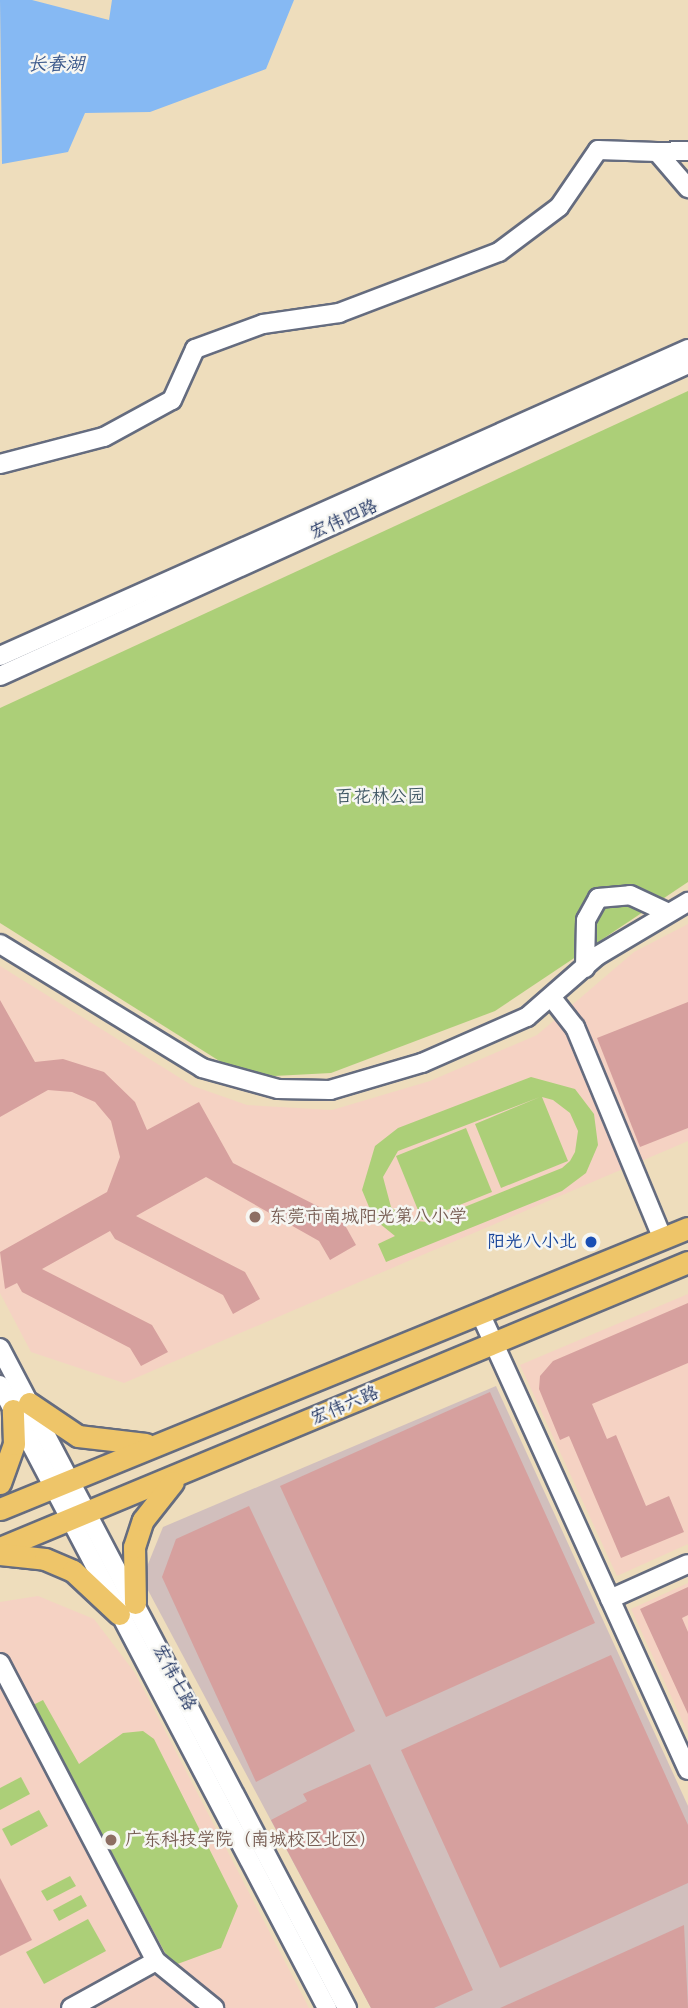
<!DOCTYPE html>
<html>
<head>
<meta charset="utf-8">
<style>
	body { margin:0 }
	#map { position:relative; width:688px; height:2008px; overflow:hidden; background:#eeddbc; font-family:Pangolin,"LXGW WenKai TC",sans-serif }
	div>[style] { position:absolute }
	.built>* { inset:0; background:#f5d2c3 }
	.industrial>* { inset:0; background:#d1bfbd }
	.green>* { inset:0; background:#accf78 }
	.water>* { inset:0; background:#86b9f3 }
	.building>* { inset:0; background:#d6a09e }
	.roads { filter:drop-shadow(2px 0 #656c7f) drop-shadow(-2px 0 #656c7f) drop-shadow(0 2px #656c7f) drop-shadow(0 -2px #656c7f) }
	.minor>* { height:18px; margin:-9px; padding:0 9px; transform-origin:9px; border-radius:9px; background:#fff }
	.major>* { height:21px; margin:-10.5px; padding:0 10.5px; transform-origin:10.5px; border-radius:10.5px; background:#eec569 }
	.dots>* { width:19px; height:19px; translate:-50% -50%; box-sizing:border-box; border:4px solid #f6f6f2; border-radius:50% }
	span { translate:-50% -50%; white-space:nowrap; text-align:center; line-height:1.15; -webkit-text-stroke:5px #f6f6f2; paint-order:stroke }
	.street-label { font-size:18px; color:#1b2f5e }
	.park-label { font-size:18px; color:#3f5764 }
	.education-label { font-size:18px; color:#785e54 }
	.left { translate:0 -50%; text-align:left }
	.transit-label { font-size:18px; color:#164399 }
	.right { translate:-100% -50%; text-align:right }
	.water-label { font-size:19px; color:#3b588b; font-style:italic }
</style>
</head>
<body>
<div id="map">
	<div class="built">
		<i style="clip-path:polygon(688px 924px,688px 1141px,124px 1383px,31px 1352px,0 1293px,0 966px,193px 1086px,247px 1105px,332px 1110px,430px 1081px,537px 1035px,634px 952px)"></i>
		<i style="clip-path:polygon(688px 1294px,688px 1544px,617px 1576px,520px 1365px)"></i>
		<i style="clip-path:polygon(688px 1583px,688px 1733px,631px 1609px)"></i>
		<i style="clip-path:polygon(38px 1596px,94px 1619px,135px 1673px,309px 2008px,0 2008px,0 1602px)"></i>
	</div>
	<div class="industrial">
		<i style="clip-path:polygon(496px 1386px,688px 1806px,688px 2008px,371px 2008px,142px 1579px,163px 1527px)"></i>
	</div>
	<div class="green">
		<i style="clip-path:polygon(688px 391px,688px 882px,495px 1011px,331px 1073px,274px 1076px,229px 1067px,0 923px,0 708px)"></i>
		<i style="clip-path:polygon(evenodd,531px 1077px,575px 1089px,594px 1114px,598px 1145px,586px 1173px,562px 1191px,386px 1262px,378px 1244px,395px 1236px,374px 1219px,362px 1190px,375px 1146px,398px 1128px,531px 1077px,540px 1097px,475px 1124px,501px 1188px,568px 1161px,542px 1097px,553px 1100px,570px 1113px,578px 1131px,575px 1152px,570px 1161px,562px 1168px,427px 1222px,407px 1220px,391px 1207px,383px 1177px,398px 1151px,540px 1097px)"></i>
		<i style="clip-path:polygon(466px 1128px,492px 1192px,422px 1220px,396px 1156px)"></i>
		<i style="clip-path:polygon(43px 1700px,79px 1764px,123px 1733px,143px 1731px,154px 1739px,238px 1906px,221px 1948px,172px 1966px,33px 1705px)"></i>
		<i style="clip-path:polygon(21px 1777px,30px 1794px,0 1810px,0 1788px)"></i>
		<i style="clip-path:polygon(39px 1810px,48px 1826px,11px 1846px,2px 1829px)"></i>
		<i style="clip-path:polygon(70px 1876px,76px 1886px,47px 1901px,41px 1891px)"></i>
		<i style="clip-path:polygon(81px 1895px,87px 1906px,59px 1921px,53px 1910px)"></i>
		<i style="clip-path:polygon(88px 1919px,106px 1951px,44px 1984px,26px 1952px)"></i>
	</div>
	<div class="water">
		<i style="clip-path:polygon(0 0,32px 0,109px 20px,112px 0,294px 0,266px 69px,150px 112px,85px 113px,68px 152px,2px 164px)"></i>
	</div>
	<div class="building">
		<i style="clip-path:polygon(0 1000px,35px 1062px,63px 1059px,104px 1072px,135px 1102px,147px 1130px,199px 1102px,233px 1163px,341px 1218px,356px 1245px,330px 1260px,319px 1241px,206px 1177px,136px 1216px,245px 1272px,260px 1299px,233px 1314px,223px 1295px,115px 1239px,110px 1231px,42px 1269px,152px 1325px,168px 1352px,141px 1366px,130px 1348px,22px 1292px,17px 1283px,5px 1289px,0 1252px,107px 1192px,120px 1157px,111px 1121px,95px 1102px,72px 1092px,48px 1090px,0 1117px)"></i>
		<i style="clip-path:polygon(688px 1002px,688px 1128px,640px 1147px,597px 1038px)"></i>
		<i style="clip-path:polygon(688px 1303px,688px 1363px,592px 1404px,607px 1439px,616px 1435px,646px 1506px,669px 1496px,684px 1532px,621px 1558px,569px 1436px,560px 1440px,539px 1389px,540px 1376px,553px 1361px)"></i>
		<i style="clip-path:polygon(490px 1392px,595px 1623px,386px 1717px,280px 1486px)"></i>
		<i style="clip-path:polygon(249px 1506px,355px 1731px,256px 1782px,162px 1577px,176px 1539px)"></i>
		<i style="clip-path:polygon(688px 1587px,688px 1615px,682px 1618px,688px 1632px,688px 1714px,640px 1609px)"></i>
		<i style="clip-path:polygon(611px 1655px,688px 1825px,688px 1883px,500px 1968px,401px 1750px)"></i>
		<i style="clip-path:polygon(370px 1764px,473px 1990px,434px 2008px,371px 2008px,271px 1820px,307px 1801px,303px 1794px)"></i>
		<i style="clip-path:polygon(0 1878px,32px 1940px,0 1956px)"></i>
		<i style="clip-path:polygon(684px 1925px,688px 2008px,500px 2008px)"></i>
	</div>
	<div class="roads">
		<div class="minor">
			<i style="left:657px;top:152px;width:31px;rotate:-2deg"></i>
			<i style="left:0;top:464px;width:107px;rotate:-14.6deg"></i>
			<i style="left:104px;top:437px;width:77px;rotate:-28.6deg"></i>
			<i style="left:172px;top:400px;width:56px;rotate:-65.7deg"></i>
			<i style="left:195px;top:349px;width:72px;rotate:-20.2deg"></i>
			<i style="left:263px;top:324px;width:77px;rotate:-8.2deg"></i>
			<i style="left:339px;top:313px;width:171px;rotate:-20.9deg"></i>
			<i style="left:499px;top:252px;width:75px;rotate:-36.9deg"></i>
			<i style="left:559px;top:207px;width:69px;rotate:-55.6deg"></i>
			<i style="left:598px;top:150px;width:59px;rotate:1.9deg"></i>
			<i style="left:657px;top:152px;width:48px;rotate:49.3deg"></i>
			<i style="left:0;top:656px;width:753px;rotate:-24.05deg"></i>
			<i style="left:0;top:676px;width:755px;rotate:-24.39deg"></i>
			<i style="left:0;top:944px;width:237px;rotate:31.5deg"></i>
			<i style="left:202px;top:1068px;width:79px;rotate:15.4deg"></i>
			<i style="left:278px;top:1089px;width:52px;rotate:1.1deg"></i>
			<i style="left:330px;top:1090px;width:96px;rotate:-16.4deg"></i>
			<i style="left:422px;top:1063px;width:115px;rotate:-23.7deg"></i>
			<i style="left:527px;top:1017px;width:93px;rotate:-41.1deg"></i>
			<i style="left:597px;top:956px;width:106px;rotate:-30.7deg"></i>
			<i style="left:585px;top:968px;width:48px;rotate:-88.8deg"></i>
			<i style="left:586px;top:920px;width:25px;rotate:-61deg"></i>
			<i style="left:598px;top:898px;width:32px;rotate:-5deg"></i>
			<i style="left:630px;top:895px;width:40px;rotate:25deg"></i>
			<i style="left:552px;top:998px;width:37px;rotate:52deg"></i>
			<i style="left:575px;top:1027px;width:230px;rotate:67.5deg"></i>
			<i style="left:480px;top:1313px;width:502px;rotate:65.53deg"></i>
			<i style="left:0;top:1348px;width:746px;rotate:62.27deg"></i>
			<i style="left:0;top:1385px;width:704px;rotate:62.31deg"></i>
			<i style="left:610px;top:1599px;width:85px;rotate:-24.2deg"></i>
			<i style="left:0;top:1663px;width:336px;rotate:62.4deg"></i>
			<i style="left:156px;top:1961px;width:75px;rotate:39deg"></i>
			<i style="left:71px;top:2008px;width:97px;rotate:-28.9deg"></i>
		</div>
		<div class="major">
			<i style="left:29px;top:1403px;width:59px;rotate:34deg"></i>
			<i style="left:78px;top:1436px;width:68px;rotate:6.7deg"></i>
			<i style="left:0;top:1483px;width:41px;rotate:-70.3deg"></i>
			<i style="left:14px;top:1444px;width:34px;rotate:-92deg"></i>
			<i style="left:0;top:1509px;width:743px;rotate:-22.22deg"></i>
			<i style="left:0;top:1548px;width:745px;rotate:-22.57deg"></i>
			<i style="left:0;top:1554px;width:45px;rotate:6.3deg"></i>
			<i style="left:45px;top:1559px;width:30px;rotate:23deg"></i>
			<i style="left:73px;top:1571px;width:63px;rotate:43.1deg"></i>
			<i style="left:135px;top:1603px;width:56px;rotate:-91deg"></i>
			<i style="left:134px;top:1547px;width:28px;rotate:-72deg"></i>
			<i style="left:143px;top:1520px;width:48px;rotate:-51.7deg"></i>
		</div>
	</div>
	<div class="dots">
		<i style="left:255px;top:1217px;background:#8d6e63"></i>
		<i style="left:591px;top:1242px;background:#1a4fb4"></i>
		<i style="left:111px;top:1840px;background:#8d6e63"></i>
	</div>
	<div class="street-label">
		<span style="left:344px;top:520px;rotate:-24deg">宏伟四路</span>
		<span style="left:345px;top:1406px;rotate:-23deg">宏伟六路</span>
		<span style="left:174px;top:1678px;rotate:62deg">宏伟七路</span>
	</div>
	<div class="park-label">
		<span style="left:380px;top:797px">百花林公园</span>
	</div>
	<div class="education-label">
		<span class="left" style="left:269px;top:1217px">东莞市南城阳光第八小学</span>
		<span class="left" style="left:125px;top:1840px">广东科技学院（南城校区北区）</span>
	</div>
	<div class="transit-label">
		<span class="right" style="left:577px;top:1242px">阳光八小北</span>
	</div>
	<div class="water-label">
		<span style="left:56px;top:65px">长春湖</span>
	</div>
</div>
</body>
</html>
